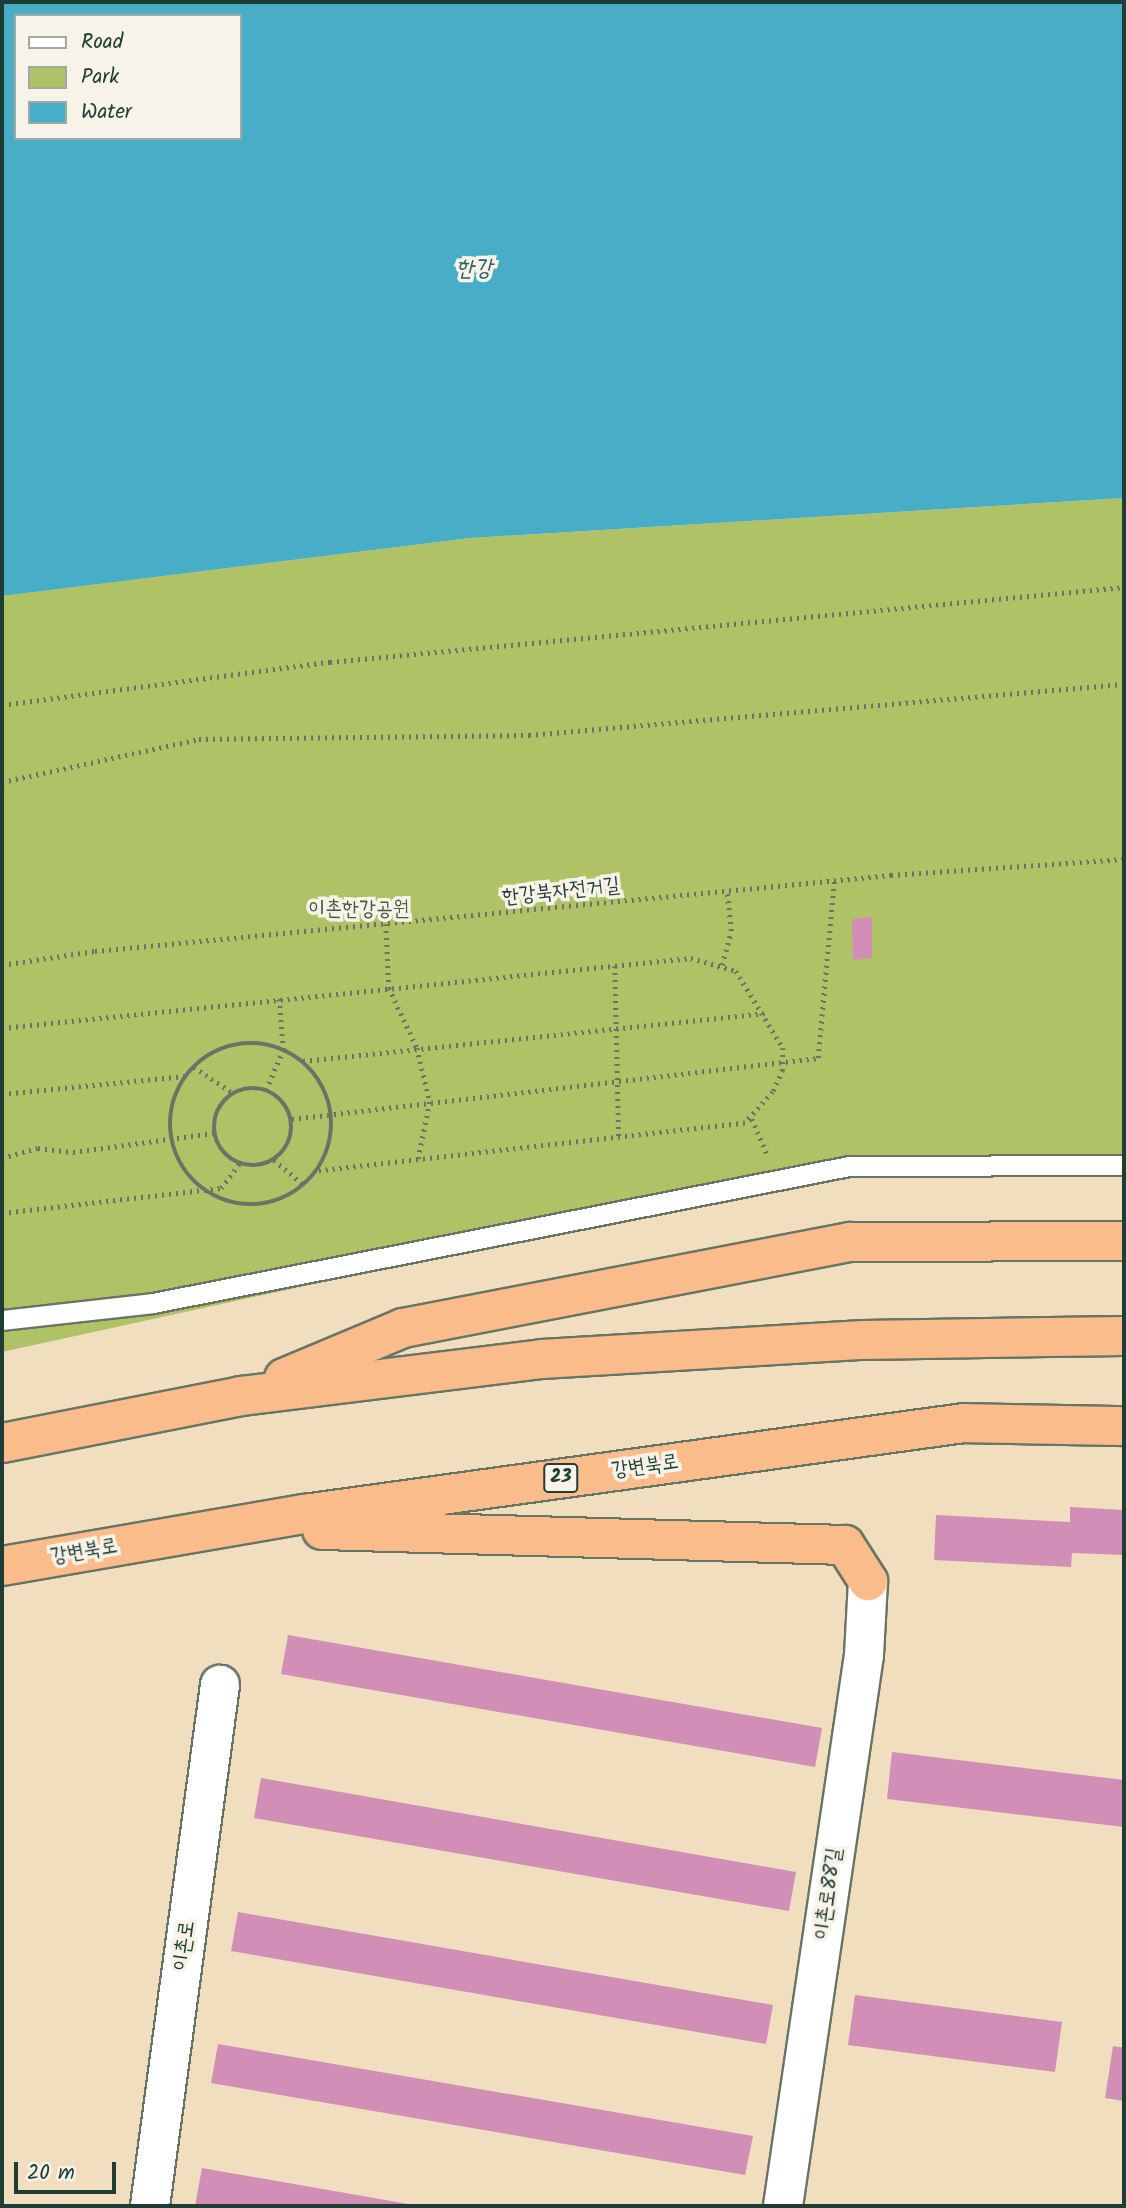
<!DOCTYPE html>
<html>
<head>
<meta charset="utf-8">
<style>
	body { margin:0 }
	#map { position:relative; width:1126px; height:2208px; overflow:hidden; background:#f1debf; font-family:Kalam,"Poor Story",sans-serif }
	div>[style] { position:absolute }
	.green>* { inset:0; background:#b0c266 }
	.water>* { inset:0; background:#48adc7 }
	.building>* { inset:0; background:#d18fb7 }
	.path>* { height:4.5px; margin-top:-2.25px; transform-origin:0; background:repeating-linear-gradient(90deg,#687565 0 2px,transparent 0 7px) }
	.path>.ring { margin:-2.25px; padding:0; box-sizing:content-box; background:none; border:4.5px solid #687565; border-radius:50% }
	.roads { filter:drop-shadow(2px 0 #687565) drop-shadow(-2px 0 #687565) drop-shadow(0 2px #687565) drop-shadow(0 -2px #687565) }
	.lane>* { height:19px; margin:-9.5px; padding:0 9.5px; transform-origin:9.5px; border-radius:9.5px; background:#fff }
	.street>* { height:38px; margin:-19px; padding:0 19px; transform-origin:19px; border-radius:19px; background:#fff }
	.highway>* { height:38px; margin:-19px; padding:0 19px; transform-origin:19px; border-radius:19px; background:#f9bc8a }
	span { translate:-50% -50%; white-space:nowrap; text-align:center; line-height:1.15; -webkit-text-stroke:7px #f7f3e8; paint-order:stroke }
	.shield-label span { padding:2px 5px; background:#f7f3e8; border:2px solid; border-radius:5px; -webkit-text-stroke-width:0 }
	.shield-label { font-size:19px; color:#1f3d34; font-weight:700 }
	.street-label { font-size:21px; color:#1f3d34 }
	.park-label { font-size:21px; color:#435e40 }
	.water-label { font-size:23px; color:#2b5f60; font-style:italic }
	.frame { position:absolute; inset:0; border:4px solid #1f3d34; pointer-events:none }
	.legend { position:absolute; left:14px; top:14px; width:228px; height:126px; box-sizing:border-box; background:#f7f3e8; border:2px solid #a1aaa0; margin:0; padding:9px 12px; list-style:none; font-size:21px; color:#1f3d34 }
	.legend li { display:flex; align-items:center; gap:14px; height:35px }
	.legend b { width:35px; border:2px solid #a1aaa0 }
	.scale { position:absolute; left:14px; top:2162px; width:102px; height:32px; box-sizing:border-box; border:4px solid #1f3d34; border-top:0; padding-left:9px; font-size:21px; line-height:24px; white-space:nowrap; color:#1f3d34; -webkit-text-stroke:5px #f7f3e8; paint-order:stroke }
</style>
</head>
<body>
<div id="map">
	<div class="green">
		<i style="clip-path:polygon(1124px 498px,1124px 1170px,818px 1174px,2px 1352px,2px 596px,470px 538px)"></i>
	</div>
	<div class="water">
		<i style="clip-path:polygon(evenodd,2px 2px,1124px 2px,1124px 498px,470px 538px,2px 596px,2px 2px,16px 16px,240px 16px,240px 138px,16px 138px,16px 16px)"></i>
	</div>
	<div class="building">
		<i style="clip-path:polygon(872px 917px,872px 958px,853px 960px,852px 919px)"></i>
		<i style="clip-path:polygon(1070px 1507px,1124px 1510px,1124px 1555px,1072px 1553px,1071px 1567px,934px 1560px,936px 1515px,1070px 1522px)"></i>
		<i style="clip-path:polygon(288px 1635px,822px 1728px,815px 1767px,281px 1674px)"></i>
		<i style="clip-path:polygon(892px 1752px,1124px 1780px,1124px 1827px,887px 1799px)"></i>
		<i style="clip-path:polygon(261px 1778px,796px 1872px,789px 1911px,254px 1818px)"></i>
		<i style="clip-path:polygon(238px 1912px,773px 2005px,766px 2044px,231px 1951px)"></i>
		<i style="clip-path:polygon(855px 1995px,1062px 2022px,1055px 2072px,848px 2045px)"></i>
		<i style="clip-path:polygon(218px 2044px,753px 2136px,745px 2175px,211px 2083px)"></i>
		<i style="clip-path:polygon(1113px 2046px,1124px 2048px,1124px 2101px,1105px 2098px)"></i>
		<i style="clip-path:polygon(202px 2168px,414px 2205px,414px 2206px,195px 2206px)"></i>
	</div>
	<div class="path">
		<i style="left:2px;top:705px;width:331px;rotate:-7.5deg"></i>
		<i style="left:330px;top:662px;width:798px;rotate:-5.4deg"></i>
		<i style="left:2px;top:782px;width:202px;rotate:-12.3deg"></i>
		<i style="left:199px;top:739px;width:330px;rotate:-0.7deg"></i>
		<i style="left:529px;top:735px;width:597px;rotate:-4.9deg"></i>
		<i style="left:386px;top:924px;width:64px;rotate:87.3deg"></i>
		<i style="left:389px;top:988px;width:66px;rotate:65deg"></i>
		<i style="left:417px;top:1048px;width:56px;rotate:76.5deg"></i>
		<i style="left:430px;top:1102px;width:59px;rotate:101.7deg"></i>
		<i style="left:2px;top:965px;width:94px;rotate:-8.6deg"></i>
		<i style="left:95px;top:951px;width:800px;rotate:-5.45deg"></i>
		<i style="left:891px;top:875px;width:234px;rotate:-3.9deg"></i>
		<i style="left:722px;top:965px;width:35px;rotate:-75deg"></i>
		<i style="left:731px;top:931px;width:40px;rotate:-95.7deg"></i>
		<i style="left:615px;top:966px;width:173px;rotate:88.7deg"></i>
		<i style="left:2px;top:1028px;width:693px;rotate:-5.8deg"></i>
		<i style="left:691px;top:958px;width:47px;rotate:16.1deg"></i>
		<i style="left:736px;top:971px;width:90px;rotate:58.6deg"></i>
		<i style="left:783px;top:1048px;width:22px;rotate:90deg"></i>
		<i style="left:783px;top:1070px;width:24px;rotate:114deg"></i>
		<i style="left:773px;top:1092px;width:42px;rotate:132.1deg"></i>
		<i style="left:745px;top:1123px;width:430px;rotate:173.6deg"></i>
		<i class="ring" style="left:170px;top:1043px;width:157.5px;height:157.5px"></i>
		<i style="left:303px;top:1061px;width:464px;rotate:-5.9deg"></i>
		<i style="left:194px;top:1067px;width:47px;rotate:33.7deg"></i>
		<i class="ring" style="left:214px;top:1088px;width:73.5px;height:73.5px"></i>
		<i style="left:266px;top:1090px;width:43px;rotate:-67deg"></i>
		<i style="left:283px;top:1050px;width:52px;rotate:-94.4deg"></i>
		<i style="left:2px;top:1094px;width:184px;rotate:-5.6deg"></i>
		<i style="left:292px;top:1119px;width:530px;rotate:-6.62deg"></i>
		<i style="left:818px;top:1058px;width:178px;rotate:-84.8deg"></i>
		<i style="left:752px;top:1119px;width:40px;rotate:66.6deg"></i>
		<i style="left:2px;top:1158px;width:37px;rotate:-16deg"></i>
		<i style="left:38px;top:1148px;width:35px;rotate:7deg"></i>
		<i style="left:73px;top:1152px;width:142px;rotate:-7.7deg"></i>
		<i style="left:274px;top:1160px;width:39px;rotate:40deg"></i>
		<i style="left:2px;top:1213px;width:220px;rotate:-6.5deg"></i>
		<i style="left:221px;top:1188px;width:30px;rotate:-53deg"></i>
	</div>
	<div class="roads">
		<div class="lane">
			<i style="left:2px;top:1320px;width:152px;rotate:-6.4deg"></i>
			<i style="left:153px;top:1303px;width:709px;rotate:-11.14deg"></i>
			<i style="left:849px;top:1166px;width:275px;rotate:-0.2deg"></i>
		</div>
		<div class="street">
			<i style="left:150px;top:2206px;width:526px;rotate:-82.35deg"></i>
			<i style="left:783px;top:2206px;width:557px;rotate:-81.64deg"></i>
			<i style="left:864px;top:1655px;width:74px;rotate:-86.9deg"></i>
		</div>
		<div class="highway">
			<i style="left:284px;top:1378px;width:129px;rotate:-22.8deg"></i>
			<i style="left:403px;top:1328px;width:455px;rotate:-10.9deg"></i>
			<i style="left:850px;top:1242px;width:274px;rotate:-0.2deg"></i>
			<i style="left:2px;top:1443px;width:244px;rotate:-11.1deg"></i>
			<i style="left:241px;top:1396px;width:303px;rotate:-7deg"></i>
			<i style="left:542px;top:1359px;width:322px;rotate:-3.4deg"></i>
			<i style="left:863px;top:1340px;width:261px;rotate:-0.9deg"></i>
			<i style="left:322px;top:1530px;width:523px;rotate:1.64deg"></i>
			<i style="left:845px;top:1545px;width:43px;rotate:57.4deg"></i>
			<i style="left:2px;top:1566px;width:306px;rotate:-9.8deg"></i>
			<i style="left:304px;top:1514px;width:666px;rotate:-7.85deg"></i>
			<i style="left:964px;top:1423px;width:160px;rotate:1.1deg"></i>
		</div>
	</div>
	<div class="shield-label">
		<span style="left:561px;top:1478px">23</span>
	</div>
	<div class="street-label">
		<span style="left:561px;top:892px;rotate:-6deg">한강북자전거길</span>
		<span style="left:645px;top:1467px;rotate:-8deg">강변북로</span>
		<span style="left:84px;top:1552px;rotate:-10deg">강변북로</span>
		<span style="left:829px;top:1894px;rotate:-82deg">이촌로88길</span>
		<span style="left:185px;top:1946px;rotate:-82deg">이촌로</span>
	</div>
	<div class="park-label">
		<span style="left:359px;top:910px">이촌한강공원</span>
	</div>
	<div class="water-label">
		<span style="left:474px;top:269px">한강</span>
	</div>
	<div class="frame"></div>
	<ul class="legend">
	<li><b style="height:9px;background:#fff"></b>Road</li>
	<li><b style="height:19px;background:#b0c266"></b>Park</li>
	<li><b style="height:19px;background:#48adc7"></b>Water</li>
	</ul>
	<div class="scale">20 m</div>
</div>
</body>
</html>
